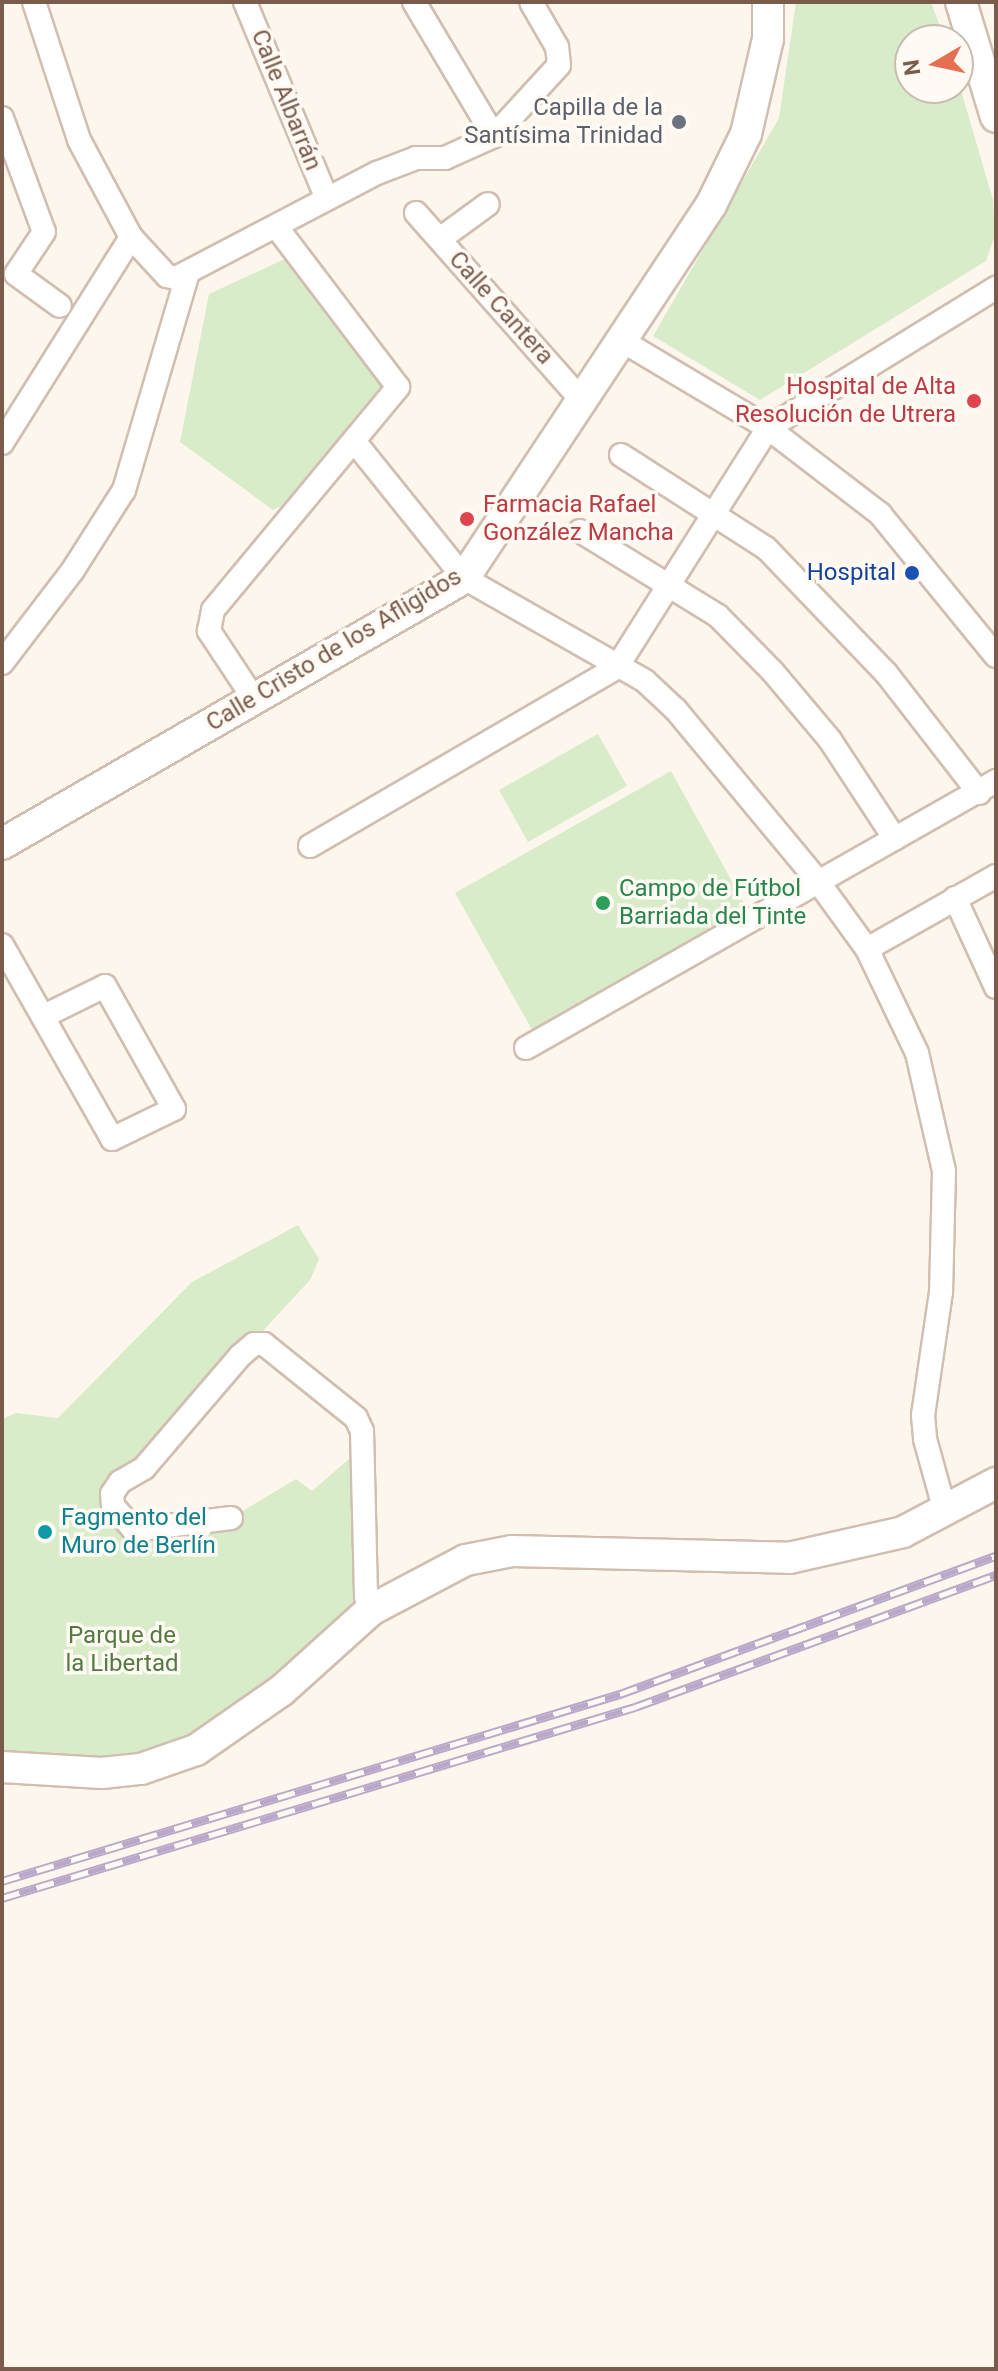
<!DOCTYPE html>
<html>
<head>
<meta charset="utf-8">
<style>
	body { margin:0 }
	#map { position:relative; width:998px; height:2371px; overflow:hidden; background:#fdf6ec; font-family:Roboto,sans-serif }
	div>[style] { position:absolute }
	.green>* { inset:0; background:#d8ecc9 }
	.roads { filter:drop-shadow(2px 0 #d1beb0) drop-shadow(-2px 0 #d1beb0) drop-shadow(0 2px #d1beb0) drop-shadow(0 -2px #d1beb0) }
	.street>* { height:22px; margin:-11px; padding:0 11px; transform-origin:11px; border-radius:11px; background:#fff }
	.secondary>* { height:30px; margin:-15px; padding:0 15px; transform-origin:15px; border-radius:15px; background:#fff }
	.rail>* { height:9px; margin-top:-4.5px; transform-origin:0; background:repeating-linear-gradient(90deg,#fffaf3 0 18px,#b9a8c9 0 36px); box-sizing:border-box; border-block:2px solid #b9a8c9 }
	.dots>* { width:22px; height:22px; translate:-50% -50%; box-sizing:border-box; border:4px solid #fffaf3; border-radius:50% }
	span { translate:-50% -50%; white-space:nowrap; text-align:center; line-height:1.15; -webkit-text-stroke:7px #fffaf3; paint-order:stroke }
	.street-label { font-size:24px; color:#7a5c4d }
	.worship-label { font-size:24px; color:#5b616d }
	.right { translate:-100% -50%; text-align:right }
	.health-label { font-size:24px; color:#be3a42 }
	.left { translate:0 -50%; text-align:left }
	.transit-label { font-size:24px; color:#164399 }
	.leisure-label { font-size:24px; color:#27864d }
	.culture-label { font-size:24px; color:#0d838f }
	.park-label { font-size:24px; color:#537a41 }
	.frame { position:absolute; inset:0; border:4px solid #7a5c4d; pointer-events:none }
	.north { position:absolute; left:894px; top:24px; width:80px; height:80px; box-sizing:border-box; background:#fffaf3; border:2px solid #cabbb1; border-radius:50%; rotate:261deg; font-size:22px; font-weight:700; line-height:32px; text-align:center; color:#7a5c4d }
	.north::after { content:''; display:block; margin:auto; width:28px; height:36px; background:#e76f51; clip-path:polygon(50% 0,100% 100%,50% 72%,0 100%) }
</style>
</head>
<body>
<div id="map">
	<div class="green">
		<i style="clip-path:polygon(796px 2px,931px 2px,945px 40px,910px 40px,910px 88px,958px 88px,958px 80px,993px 200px,995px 235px,986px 261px,760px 400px,653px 336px,779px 118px)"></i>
		<i style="clip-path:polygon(289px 257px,384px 384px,283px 505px,273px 510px,180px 442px,209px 294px)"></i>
		<i style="clip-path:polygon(598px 734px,627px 786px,528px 842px,499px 790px)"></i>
		<i style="clip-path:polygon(671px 771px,750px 914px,535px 1035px,455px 893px)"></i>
		<i style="clip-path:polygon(298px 1225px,319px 1259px,310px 1280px,112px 1494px,123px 1519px,231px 1518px,296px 1479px,312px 1491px,363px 1447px,366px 1597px,190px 1752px,2px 1767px,2px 1419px,16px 1413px,58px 1418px,192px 1282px)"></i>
	</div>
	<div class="roads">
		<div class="street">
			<i style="left:34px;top:2px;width:145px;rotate:71.9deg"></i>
			<i style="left:79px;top:140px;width:110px;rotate:61.8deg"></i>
			<i style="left:131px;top:237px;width:53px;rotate:47.3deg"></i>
			<i style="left:167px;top:276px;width:9px;rotate:13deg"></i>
			<i style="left:176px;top:278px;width:227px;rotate:-27.6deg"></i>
			<i style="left:377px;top:173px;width:42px;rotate:-21deg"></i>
			<i style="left:416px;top:158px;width:29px"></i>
			<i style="left:445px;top:158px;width:54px;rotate:-24.2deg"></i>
			<i style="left:494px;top:136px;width:96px;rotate:-47.5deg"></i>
			<i style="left:559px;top:65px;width:18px;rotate:-96deg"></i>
			<i style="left:557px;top:47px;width:52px;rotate:-120deg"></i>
			<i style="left:245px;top:2px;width:213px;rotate:67.4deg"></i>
			<i style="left:414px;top:2px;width:156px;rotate:59.2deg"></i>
			<i style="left:2px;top:118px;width:121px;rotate:69.8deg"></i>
			<i style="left:44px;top:232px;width:50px;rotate:123.7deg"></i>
			<i style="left:16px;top:274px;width:54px;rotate:36deg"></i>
			<i style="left:416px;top:213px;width:254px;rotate:48.5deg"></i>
			<i style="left:440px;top:239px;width:59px;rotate:-36.1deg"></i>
			<i style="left:624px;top:342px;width:168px;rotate:30.8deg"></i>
			<i style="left:768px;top:428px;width:141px;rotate:37.5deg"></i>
			<i style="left:880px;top:514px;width:183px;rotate:50.8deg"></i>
			<i style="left:354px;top:441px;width:176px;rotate:51.2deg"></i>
			<i style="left:464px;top:578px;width:208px;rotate:29.6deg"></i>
			<i style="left:645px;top:681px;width:42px;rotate:43.1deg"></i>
			<i style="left:676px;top:710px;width:221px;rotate:50.3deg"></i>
			<i style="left:817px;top:880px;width:85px;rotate:54.1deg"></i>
			<i style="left:867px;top:949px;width:115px;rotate:64.3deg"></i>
			<i style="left:917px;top:1053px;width:121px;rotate:77.1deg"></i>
			<i style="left:944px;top:1171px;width:121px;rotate:91.4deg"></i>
			<i style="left:941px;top:1292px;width:124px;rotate:98.3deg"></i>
			<i style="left:923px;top:1415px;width:24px;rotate:85deg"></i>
			<i style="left:925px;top:1439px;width:75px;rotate:74.5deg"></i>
			<i style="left:2px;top:443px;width:243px;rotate:-57.9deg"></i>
			<i style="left:621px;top:455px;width:172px;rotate:32.7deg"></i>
			<i style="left:766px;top:548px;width:173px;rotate:46.2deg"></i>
			<i style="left:886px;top:673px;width:152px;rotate:52.2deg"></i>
			<i style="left:580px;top:531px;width:162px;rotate:31.6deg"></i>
			<i style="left:718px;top:616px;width:78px;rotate:45.5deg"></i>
			<i style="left:773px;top:672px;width:89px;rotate:50deg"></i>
			<i style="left:830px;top:740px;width:118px;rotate:56.7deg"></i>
			<i style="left:2px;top:663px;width:117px;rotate:-52.6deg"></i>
			<i style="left:73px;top:570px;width:95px;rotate:-57.5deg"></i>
			<i style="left:124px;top:490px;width:226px;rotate:-73.6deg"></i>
			<i style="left:254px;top:699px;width:82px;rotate:-123.5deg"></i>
			<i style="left:209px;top:631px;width:21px;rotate:-79deg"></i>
			<i style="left:213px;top:610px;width:290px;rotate:-50.3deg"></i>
			<i style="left:398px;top:387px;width:202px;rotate:-127.2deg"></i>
			<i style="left:310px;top:846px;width:355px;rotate:-30.2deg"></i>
			<i style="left:617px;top:667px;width:283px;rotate:-57.7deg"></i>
			<i style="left:768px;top:428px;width:268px;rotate:-31.6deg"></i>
			<i style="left:955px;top:898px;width:98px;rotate:65.3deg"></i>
			<i style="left:2px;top:945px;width:223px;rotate:60.4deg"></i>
			<i style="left:112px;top:1139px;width:69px;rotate:-25.8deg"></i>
			<i style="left:174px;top:1109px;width:141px;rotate:-119.3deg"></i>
			<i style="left:105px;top:986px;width:66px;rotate:153.8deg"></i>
			<i style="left:867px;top:949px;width:148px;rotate:-29.5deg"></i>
			<i style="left:526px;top:1048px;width:541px;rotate:-29.6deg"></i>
			<i style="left:231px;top:1518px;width:98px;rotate:172.9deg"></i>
			<i style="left:134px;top:1530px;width:32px;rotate:-131deg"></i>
			<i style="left:113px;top:1506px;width:12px;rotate:-95deg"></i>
			<i style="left:112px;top:1494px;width:14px;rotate:-56deg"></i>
			<i style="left:120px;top:1482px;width:28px;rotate:-30deg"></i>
			<i style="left:144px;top:1468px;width:148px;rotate:-49.4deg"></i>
			<i style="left:240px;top:1356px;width:18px;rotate:-41deg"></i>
			<i style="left:254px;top:1344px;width:10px"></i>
			<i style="left:264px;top:1344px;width:118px;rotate:38.8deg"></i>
			<i style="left:356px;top:1418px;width:14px;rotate:65deg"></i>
			<i style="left:362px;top:1431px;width:166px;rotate:88.6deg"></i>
			<i style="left:366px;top:1597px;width:14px;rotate:69deg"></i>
		</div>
		<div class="secondary">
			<i style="left:961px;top:2px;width:120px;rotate:73.1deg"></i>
			<i style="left:2px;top:844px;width:533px;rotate:-29.93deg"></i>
			<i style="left:464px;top:578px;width:447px;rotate:-56.5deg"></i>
			<i style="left:711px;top:205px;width:79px;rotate:-63.8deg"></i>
			<i style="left:746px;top:134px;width:98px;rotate:-77deg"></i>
			<i style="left:768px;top:39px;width:37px;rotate:-90deg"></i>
			<i style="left:2px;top:1767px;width:100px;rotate:3.4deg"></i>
			<i style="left:102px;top:1773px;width:39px;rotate:-6deg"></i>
			<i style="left:141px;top:1769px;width:58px;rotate:-19.1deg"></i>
			<i style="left:196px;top:1750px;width:103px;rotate:-34.8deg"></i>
			<i style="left:281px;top:1691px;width:121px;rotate:-42deg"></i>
			<i style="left:371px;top:1610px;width:107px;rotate:-27.8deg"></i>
			<i style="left:466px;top:1560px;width:47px;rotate:-11.1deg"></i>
			<i style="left:512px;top:1551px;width:277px;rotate:1.4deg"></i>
			<i style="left:789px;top:1558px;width:117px;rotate:-12.8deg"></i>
			<i style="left:903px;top:1532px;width:105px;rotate:-27.8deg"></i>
		</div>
	</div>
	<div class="rail">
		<i style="left:2px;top:1881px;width:646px;rotate:-16.84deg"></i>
		<i style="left:620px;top:1694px;width:401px;rotate:-20.2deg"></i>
		<i style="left:2px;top:1898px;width:661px;rotate:-16.79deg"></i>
		<i style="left:635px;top:1707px;width:384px;rotate:-20.1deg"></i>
	</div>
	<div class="dots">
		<i style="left:679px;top:122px;background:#6b7280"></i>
		<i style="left:974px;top:401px;background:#e0444e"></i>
		<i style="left:467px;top:519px;background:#e0444e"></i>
		<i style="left:912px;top:573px;background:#1a4fb4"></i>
		<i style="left:603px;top:903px;background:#2e9e5b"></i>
		<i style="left:45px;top:1532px;background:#0f9aa8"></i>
	</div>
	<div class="street-label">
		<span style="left:286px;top:100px;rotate:68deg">Calle Albarrán</span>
		<span style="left:501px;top:308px;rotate:48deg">Calle Cantera</span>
		<span style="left:334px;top:650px;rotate:-31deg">Calle Cristo de los Afligidos</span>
	</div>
	<div class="worship-label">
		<span class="right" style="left:663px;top:122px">Capilla de la<br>Santísima Trinidad</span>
	</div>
	<div class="health-label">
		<span class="right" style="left:956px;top:401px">Hospital de Alta<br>Resolución de Utrera</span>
		<span class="left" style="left:483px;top:519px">Farmacia Rafael<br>González Mancha</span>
	</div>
	<div class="transit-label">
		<span class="right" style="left:896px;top:573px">Hospital</span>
	</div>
	<div class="leisure-label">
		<span class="left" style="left:619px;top:903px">Campo de Fútbol<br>Barriada del Tinte</span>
	</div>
	<div class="culture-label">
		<span class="left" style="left:61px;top:1532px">Fagmento del<br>Muro de Berlín</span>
	</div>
	<div class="park-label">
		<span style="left:122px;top:1650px">Parque de<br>la Libertad</span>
	</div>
	<div class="frame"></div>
	<div class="north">N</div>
</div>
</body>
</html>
